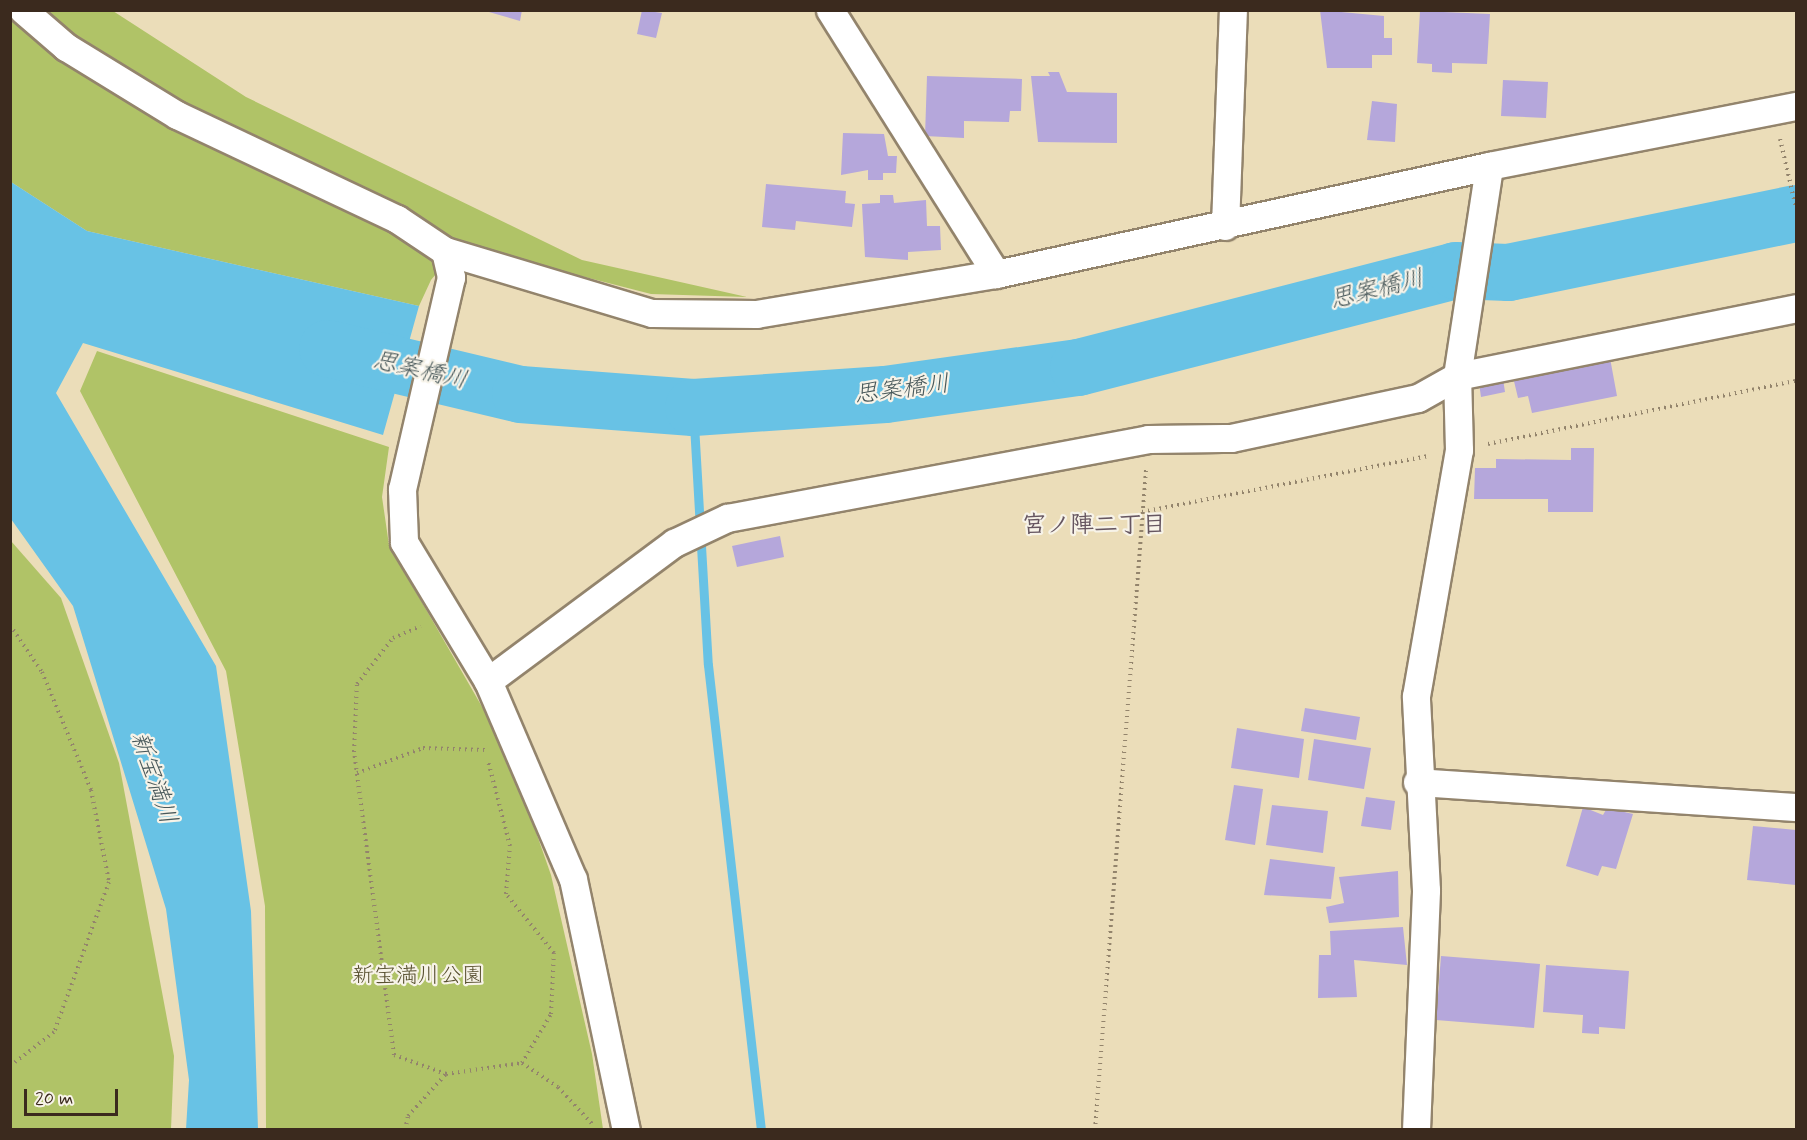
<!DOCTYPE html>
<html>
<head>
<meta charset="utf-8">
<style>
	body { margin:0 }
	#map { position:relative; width:1807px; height:1140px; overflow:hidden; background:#ebddb9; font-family:Mynerve,"Klee One",sans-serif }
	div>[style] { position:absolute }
	.green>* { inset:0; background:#b0c367 }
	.water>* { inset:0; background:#68c2e5 }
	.stream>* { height:9px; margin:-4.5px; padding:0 4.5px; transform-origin:4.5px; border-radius:4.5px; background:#68c2e5 }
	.river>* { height:57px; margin:-28.5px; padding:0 28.5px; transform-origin:28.5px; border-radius:28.5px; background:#68c2e5 }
	.building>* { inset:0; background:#b5a7db }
	.path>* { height:4px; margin-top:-2px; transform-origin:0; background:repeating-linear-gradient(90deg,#93846c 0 1.5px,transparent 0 6px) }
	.roads { filter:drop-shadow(2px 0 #93846c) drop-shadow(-2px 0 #93846c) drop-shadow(0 2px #93846c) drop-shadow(0 -2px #93846c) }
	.minor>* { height:27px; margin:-13.5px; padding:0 13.5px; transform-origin:13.5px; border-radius:13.5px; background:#fff }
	span { translate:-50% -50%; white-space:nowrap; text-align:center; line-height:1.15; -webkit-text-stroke:4.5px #f7f3e8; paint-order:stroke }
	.park-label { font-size:22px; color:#585030 }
	.water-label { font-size:24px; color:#48585a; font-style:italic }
	.neighbourhood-label { font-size:24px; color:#665660; font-weight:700 }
	.frame { position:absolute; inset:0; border:12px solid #3b2a1e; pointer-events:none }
	.scale { position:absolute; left:24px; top:1089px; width:94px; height:27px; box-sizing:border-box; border:3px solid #3b2a1e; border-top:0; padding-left:8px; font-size:18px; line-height:21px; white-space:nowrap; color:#3b2a1e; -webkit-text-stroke:4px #f7f3e8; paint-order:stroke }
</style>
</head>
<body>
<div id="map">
	<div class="green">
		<i style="clip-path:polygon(10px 11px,113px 11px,246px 97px,582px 260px,747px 297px,651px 294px,460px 245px,431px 280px,419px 306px,87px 231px,11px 182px)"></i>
		<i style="clip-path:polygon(97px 351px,389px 447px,382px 497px,389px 545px,508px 752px,551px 875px,592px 1054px,603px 1129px,266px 1129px,265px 906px,226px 671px,80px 391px)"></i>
		<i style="clip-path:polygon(11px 541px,61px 598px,119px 763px,174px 1056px,171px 1129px,11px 1129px)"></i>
	</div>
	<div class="water">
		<i style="clip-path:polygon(11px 182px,87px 231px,419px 306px,383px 435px,83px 343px,56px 393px,216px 666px,251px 911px,258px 1129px,186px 1129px,189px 1080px,166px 909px,73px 606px,11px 519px)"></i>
	</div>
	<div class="stream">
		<i style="left:693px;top:407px;width:258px;rotate:86.7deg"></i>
		<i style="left:708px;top:665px;width:468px;rotate:83.5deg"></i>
	</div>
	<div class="river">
		<i style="left:327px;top:348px;width:198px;rotate:13.4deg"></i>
		<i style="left:520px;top:394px;width:173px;rotate:4.3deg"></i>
		<i style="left:693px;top:407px;width:192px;rotate:-3.9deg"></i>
		<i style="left:885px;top:394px;width:195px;rotate:-8deg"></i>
		<i style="left:1078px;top:367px;width:389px;rotate:-14.4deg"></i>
		<i style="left:1455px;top:270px;width:53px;rotate:2.2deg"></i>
		<i style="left:1508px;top:272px;width:294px;rotate:-11.6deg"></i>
	</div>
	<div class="building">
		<i style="clip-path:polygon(482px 10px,522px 10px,520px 21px)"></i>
		<i style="clip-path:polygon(642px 10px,662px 13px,656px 38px,637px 34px)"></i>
		<i style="clip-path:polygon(1320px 10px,1384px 16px,1384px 38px,1392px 38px,1392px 55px,1372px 55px,1372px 68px,1327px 68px)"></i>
		<i style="clip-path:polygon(1420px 11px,1490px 14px,1487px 64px,1452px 63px,1452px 73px,1432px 72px,1432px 64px,1417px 63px)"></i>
		<i style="clip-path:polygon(1048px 72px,1059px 72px,1067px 92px,1117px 93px,1117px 143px,1038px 142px,1031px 76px,1050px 76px)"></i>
		<i style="clip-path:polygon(927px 76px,1022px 79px,1021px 111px,1010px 111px,1009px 122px,964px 121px,964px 138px,925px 136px)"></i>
		<i style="clip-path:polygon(1503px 80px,1548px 82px,1546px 118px,1501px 116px)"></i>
		<i style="clip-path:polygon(1372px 101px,1397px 104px,1395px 142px,1367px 140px)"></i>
		<i style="clip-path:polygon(843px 133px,884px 134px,888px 156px,897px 156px,896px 173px,883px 173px,883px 180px,868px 180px,868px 170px,841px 175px)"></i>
		<i style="clip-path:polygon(766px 184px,846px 191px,845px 203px,855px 204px,852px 227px,796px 221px,795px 230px,762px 227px)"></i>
		<i style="clip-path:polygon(880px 195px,893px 195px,894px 203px,926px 200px,927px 226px,940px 226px,941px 250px,908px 252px,908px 260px,865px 257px,862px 204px,880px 203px)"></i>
		<i style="clip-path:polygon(1610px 358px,1617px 396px,1532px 413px,1528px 396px,1518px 398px,1513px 377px)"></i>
		<i style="clip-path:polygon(1503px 379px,1505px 392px,1481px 397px,1479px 383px)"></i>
		<i style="clip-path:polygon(1571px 448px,1594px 448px,1593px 512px,1548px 512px,1548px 499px,1474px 499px,1475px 468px,1496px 468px,1496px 459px,1571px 460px)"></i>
		<i style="clip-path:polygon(780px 536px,784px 557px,737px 567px,732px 546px)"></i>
		<i style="clip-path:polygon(1305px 708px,1360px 717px,1356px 740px,1301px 731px)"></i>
		<i style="clip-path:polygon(1237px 728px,1304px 739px,1299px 778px,1231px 768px)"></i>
		<i style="clip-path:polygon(1314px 739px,1371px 748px,1364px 789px,1308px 780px)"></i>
		<i style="clip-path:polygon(1234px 785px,1263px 789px,1255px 845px,1225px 840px)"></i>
		<i style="clip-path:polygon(1366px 797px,1395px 801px,1391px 830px,1361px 826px)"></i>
		<i style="clip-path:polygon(1272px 805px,1328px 811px,1323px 853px,1266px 845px)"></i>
		<i style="clip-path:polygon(1583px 807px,1603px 815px,1607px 808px,1633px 814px,1616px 869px,1602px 866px,1598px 876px,1566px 866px)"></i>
		<i style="clip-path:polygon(1753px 826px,1796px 830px,1796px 885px,1747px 880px)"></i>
		<i style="clip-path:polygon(1270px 859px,1335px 867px,1331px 899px,1264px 895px)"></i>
		<i style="clip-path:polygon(1398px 871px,1399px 917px,1329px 923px,1326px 907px,1344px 903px,1339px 877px)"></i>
		<i style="clip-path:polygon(1403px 927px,1407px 965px,1354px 960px,1357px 997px,1318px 998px,1319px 955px,1331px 955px,1330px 931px)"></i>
		<i style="clip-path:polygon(1441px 956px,1540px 964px,1534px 1028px,1436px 1020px)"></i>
		<i style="clip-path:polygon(1546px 965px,1629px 971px,1625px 1029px,1599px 1027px,1599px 1034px,1582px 1033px,1583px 1015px,1543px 1012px)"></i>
	</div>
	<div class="path">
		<i style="left:1780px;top:139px;width:71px;rotate:76.9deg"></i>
		<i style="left:1488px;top:444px;width:314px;rotate:-11.6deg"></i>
		<i style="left:1142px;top:512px;width:290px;rotate:-11.1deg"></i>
		<i style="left:10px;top:625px;width:57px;rotate:55.8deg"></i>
		<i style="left:42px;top:672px;width:128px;rotate:67.4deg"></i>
		<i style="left:91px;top:790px;width:94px;rotate:78.9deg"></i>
		<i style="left:109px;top:882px;width:160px;rotate:110.1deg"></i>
		<i style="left:54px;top:1032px;width:56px;rotate:142.3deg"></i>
		<i style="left:357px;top:773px;width:71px;rotate:-20.7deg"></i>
		<i style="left:423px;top:748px;width:62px;rotate:1.8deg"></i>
		<i style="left:522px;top:1063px;width:43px;rotate:33.7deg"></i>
		<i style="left:558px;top:1087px;width:53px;rotate:47.3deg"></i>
		<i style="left:446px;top:1074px;width:77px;rotate:-8.2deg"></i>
		<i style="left:522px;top:1063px;width:57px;rotate:-59.4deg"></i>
		<i style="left:551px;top:1014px;width:61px;rotate:-87.2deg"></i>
		<i style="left:554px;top:953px;width:76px;rotate:-129.1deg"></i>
		<i style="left:506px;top:894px;width:48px;rotate:-85.2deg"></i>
		<i style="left:510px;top:846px;width:88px;rotate:-104.5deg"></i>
		<i style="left:405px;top:1130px;width:14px;rotate:-78deg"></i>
		<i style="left:408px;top:1116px;width:57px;rotate:-47.9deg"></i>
		<i style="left:446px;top:1074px;width:55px;rotate:-159.9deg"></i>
		<i style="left:394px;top:1055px;width:306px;rotate:-97.5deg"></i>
		<i style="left:354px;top:752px;width:68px;rotate:-87.5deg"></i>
		<i style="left:357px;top:684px;width:58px;rotate:-52deg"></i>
		<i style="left:393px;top:638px;width:30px;rotate:-23deg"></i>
		<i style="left:1095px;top:1130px;width:662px;rotate:-85.58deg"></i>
	</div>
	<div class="roads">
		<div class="minor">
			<i style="left:23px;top:10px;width:57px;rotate:40.7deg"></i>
			<i style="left:66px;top:47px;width:130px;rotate:31.5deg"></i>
			<i style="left:177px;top:115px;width:243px;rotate:25.3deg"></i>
			<i style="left:397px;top:219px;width:58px;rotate:33.7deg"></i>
			<i style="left:445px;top:251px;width:27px;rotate:77deg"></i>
			<i style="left:451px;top:277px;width:218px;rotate:103deg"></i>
			<i style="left:402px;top:489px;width:53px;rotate:87.8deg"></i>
			<i style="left:404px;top:542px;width:162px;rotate:58.9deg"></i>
			<i style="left:488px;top:681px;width:215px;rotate:66.8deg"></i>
			<i style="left:573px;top:879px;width:257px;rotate:78.1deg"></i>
			<i style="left:830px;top:10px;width:312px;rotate:57.8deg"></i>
			<i style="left:996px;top:274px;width:505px;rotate:-12.36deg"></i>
			<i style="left:1489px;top:166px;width:313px;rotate:-11.1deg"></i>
			<i style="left:1225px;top:226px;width:216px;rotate:-87.9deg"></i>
			<i style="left:445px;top:251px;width:216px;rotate:16.7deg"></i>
			<i style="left:652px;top:313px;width:104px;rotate:0.6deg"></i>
			<i style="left:756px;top:314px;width:243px;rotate:-9.5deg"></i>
			<i style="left:488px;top:681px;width:232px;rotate:-36.6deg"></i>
			<i style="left:674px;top:543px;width:59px;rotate:-25.3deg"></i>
			<i style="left:727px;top:518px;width:428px;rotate:-10.6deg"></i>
			<i style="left:1148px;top:439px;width:83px;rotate:-0.7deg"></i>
			<i style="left:1231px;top:438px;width:191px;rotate:-12.1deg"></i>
			<i style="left:1418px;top:398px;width:45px;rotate:-29.4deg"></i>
			<i style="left:1457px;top:376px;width:346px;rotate:-11.3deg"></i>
			<i style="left:1417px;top:782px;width:380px;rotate:3.8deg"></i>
			<i style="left:1416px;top:1130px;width:240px;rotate:-87.6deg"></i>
			<i style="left:1426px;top:890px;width:194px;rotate:-93deg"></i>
			<i style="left:1416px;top:696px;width:250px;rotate:-80.1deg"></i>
			<i style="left:1459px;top:450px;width:74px;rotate:-91.5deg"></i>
			<i style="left:1457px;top:376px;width:212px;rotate:-81.3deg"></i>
		</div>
	</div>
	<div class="park-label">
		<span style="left:418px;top:977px">新宝満川公園</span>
	</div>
	<div class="water-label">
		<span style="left:1377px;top:290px;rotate:-14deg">思案橋川</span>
		<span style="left:420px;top:371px;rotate:13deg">思案橋川</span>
		<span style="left:902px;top:390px;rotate:-7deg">思案橋川</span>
		<span style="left:153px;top:778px;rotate:71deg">新宝満川</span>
	</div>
	<div class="neighbourhood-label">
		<span style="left:1094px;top:526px">宮ノ陣二丁目</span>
	</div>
	<div class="frame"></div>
	<div class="scale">20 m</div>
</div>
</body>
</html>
